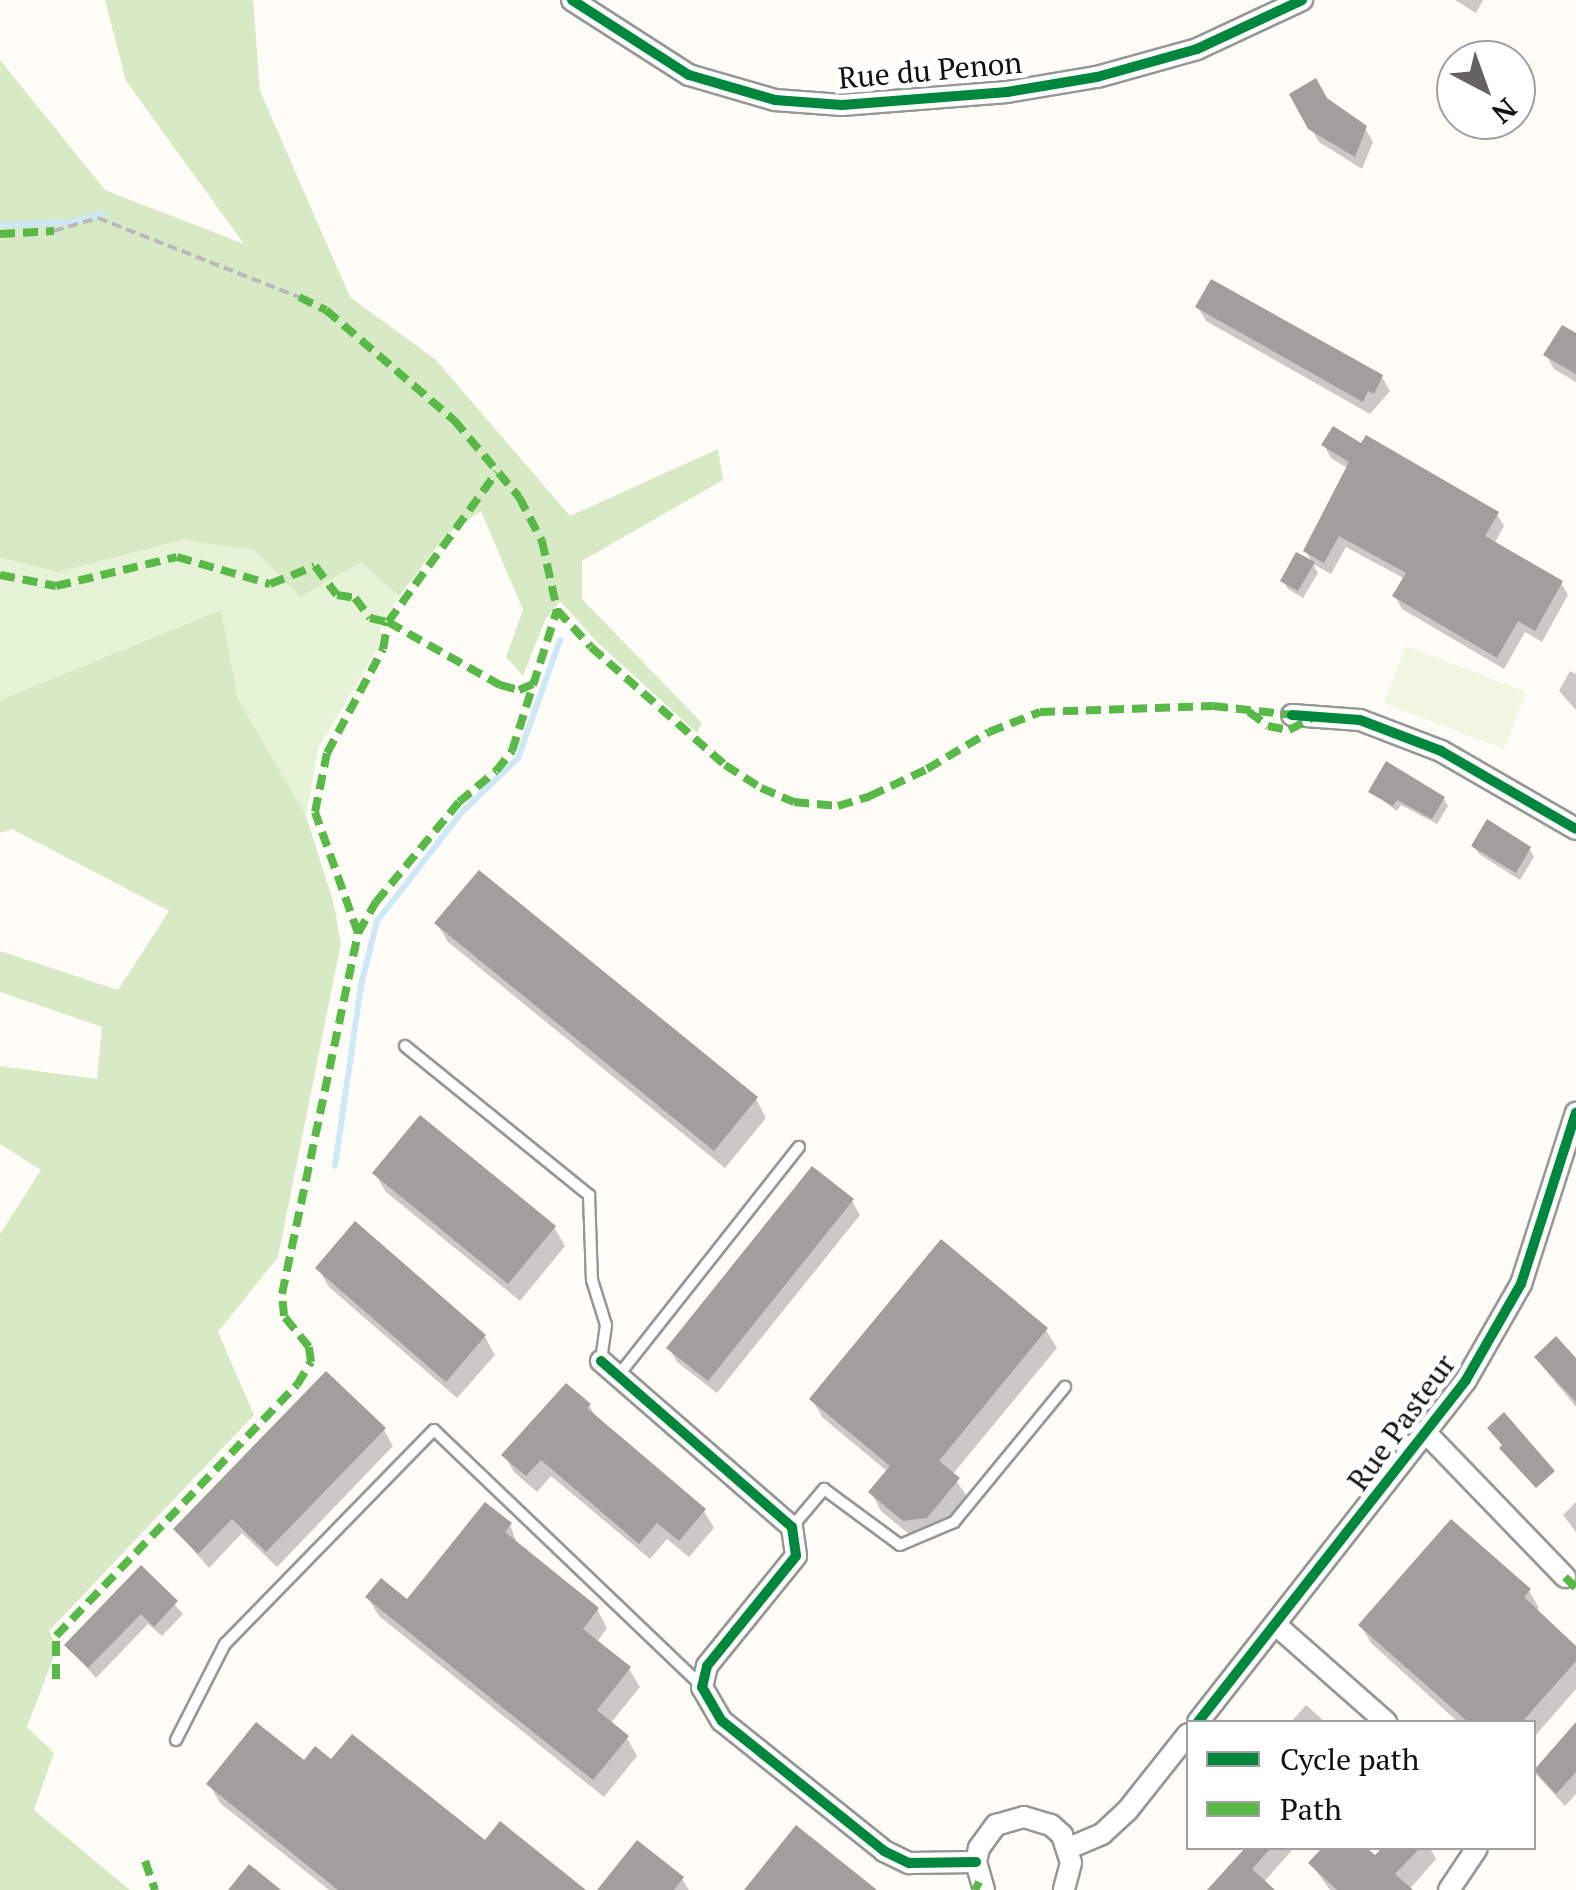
<!DOCTYPE html>
<html>
<head>
<meta charset="utf-8">
<style>
	body { margin:0 }
	#map { position:relative; width:1576px; height:1890px; overflow:hidden; background:#fdfcf7; font-family:"PT Serif",serif }
	div>[style] { position:absolute }
	.green>* { inset:0; background:#e7f3d7 }
	.forest>* { inset:0; background:#d8eac5 }
	.pitch>* { inset:0; background:#f0f6e1 }
	.shadow>* { inset:0; background:#0003 }
	.stream>* { height:6px; margin:-3px; padding:0 3px; transform-origin:3px; border-radius:3px; background:#cde8f7 }
	.building>* { inset:0; background:#a19f9c }
	.path>* { height:4px; margin-top:-2px; transform-origin:0; background:repeating-linear-gradient(90deg,#b9b9b8 0 10px,transparent 0 15px) }
	.roads { filter:drop-shadow(2px 0 #979795) drop-shadow(-2px 0 #979795) drop-shadow(0 2px #979795) drop-shadow(0 -2px #979795) }
	.lane>* { height:10px; margin:-5px; padding:0 5px; transform-origin:5px; border-radius:5px; background:#fffffe }
	.street>* { height:20px; margin:-10px; padding:0 10px; transform-origin:10px; border-radius:10px; background:#fffffe }
	.quiet>* { height:8px; margin-top:-4px; transform-origin:0; background:repeating-linear-gradient(90deg,#58b947 0 15px,transparent 0 23px) }
	.cycleway>* { height:10px; margin:-5px; padding:0 5px; transform-origin:5px; border-radius:5px; background:#00873e }
	span { translate:-50% -50%; white-space:nowrap; text-align:center; line-height:1.15; -webkit-text-stroke:10px #fff; paint-order:stroke }
	.street-label { font-size:30px; color:#111 }
	.legend { position:absolute; left:1186px; top:1720px; width:350px; height:130px; box-sizing:border-box; background:#fff; border:2px solid #a0a0a0; margin:0; padding:12px 18px; list-style:none; font-size:30px; color:#111 }
	.legend li { display:flex; align-items:center; gap:20px; height:50px }
	.legend b { width:50px; border:2px solid #a0a0a0 }
	.north { position:absolute; left:1436px; top:40px; width:100px; height:100px; box-sizing:border-box; background:#fff; border:2px solid #a0a0a0; border-radius:50%; rotate:139deg; font-size:28px; font-weight:700; line-height:40px; text-align:center; color:#111 }
	.north::after { content:''; display:block; margin:auto; width:35px; height:45px; background:#646362; clip-path:polygon(50% 0,100% 100%,50% 72%,0 100%) }
</style>
</head>
<body>
<div id="map">
	<div class="green">
		<i style="clip-path:polygon(183px 540px,361px 561px,399px 596px,382px 624px,377px 650px,319px 747px,306px 816px,238px 699px,221px 610px,0 700px,0 558px,57px 572px)"></i>
	</div>
	<div class="forest">
		<i style="clip-path:polygon(105px 0,253px 0,260px 91px,350px 297px,436px 360px,570px 516px,718px 449px,723px 480px,582px 561px,582px 599px,702px 723px,697px 733px,598px 643px,560px 601px,545px 620px,523px 676px,506px 657px,523px 610px,481px 511px,446px 535px,399px 596px,361px 562px,300px 597px,255px 550px,183px 540px,57px 572px,0 558px,0 60px,105px 190px,244px 244px,126px 81px)"></i>
		<i style="clip-path:polygon(221px 610px,238px 699px,306px 816px,333px 901px,341px 943px,278px 1257px,218px 1332px,254px 1415px,49px 1631px,57px 1648px,27px 1727px,54px 1753px,34px 1810px,130px 1890px,0 1890px,0 1234px,41px 1170px,0 1144px,0 1066px,97px 1079px,102px 1027px,0 992px,0 951px,118px 990px,169px 911px,12px 829px,0 833px,0 700px)"></i>
	</div>
	<div class="pitch">
		<i style="clip-path:polygon(1406px 646px,1526px 692px,1504px 749px,1384px 703px)"></i>
	</div>
	<div class="shadow">
		<i style="clip-path:polygon(1455px 0,1483px 0,1476px 13px)"></i>
		<i style="clip-path:polygon(1292px 95px,1365px 128px,1373px 142px,1362px 169px,1319px 142px)"></i>
		<i style="clip-path:polygon(1198px 307px,1382px 377px,1390px 391px,1370px 414px,1206px 321px)"></i>
		<i style="clip-path:polygon(1576px 336px,1576px 382px,1554px 369px,1546px 355px)"></i>
		<i style="clip-path:polygon(1324px 445px,1497px 514px,1504px 526px,1494px 544px,1561px 583px,1568px 595px,1542px 642px,1525px 632px,1504px 669px,1402px 609px,1395px 596px,1405px 579px,1346px 547px,1331px 574px,1313px 564px,1306px 551px,1349px 469px,1331px 458px)"></i>
		<i style="clip-path:polygon(1313px 564px,1318px 573px,1303px 598px,1288px 589px,1283px 581px)"></i>
		<i style="clip-path:polygon(1570px 671px,1576px 674px,1576px 710px,1559px 691px)"></i>
		<i style="clip-path:polygon(1371px 792px,1444px 799px,1448px 806px,1437px 824px,1401px 805px,1397px 811px)"></i>
		<i style="clip-path:polygon(1474px 846px,1529px 848px,1534px 857px,1520px 880px,1479px 854px)"></i>
		<i style="clip-path:polygon(437px 924px,756px 1099px,766px 1118px,725px 1168px,448px 942px)"></i>
		<i style="clip-path:polygon(375px 1174px,554px 1227px,565px 1246px,520px 1301px,386px 1192px)"></i>
		<i style="clip-path:polygon(852px 1201px,860px 1215px,717px 1393px,677px 1362px,669px 1348px)"></i>
		<i style="clip-path:polygon(356px 1225px,485px 1337px,495px 1355px,457px 1398px,329px 1287px,318px 1268px)"></i>
		<i style="clip-path:polygon(1046px 1330px,1057px 1348px,952px 1475px,969px 1499px,937px 1536px,915px 1539px,881px 1511px,871px 1492px,888px 1472px,823px 1418px,812px 1400px)"></i>
		<i style="clip-path:polygon(1576px 1361px,1576px 1407px,1542px 1366px)"></i>
		<i style="clip-path:polygon(589px 1405px,598px 1421px,704px 1511px,714px 1528px,689px 1557px,667px 1539px,650px 1559px,551px 1476px,537px 1492px,514px 1472px,504px 1455px)"></i>
		<i style="clip-path:polygon(384px 1430px,393px 1446px,277px 1567px,242px 1533px,209px 1568px,176px 1530px)"></i>
		<i style="clip-path:polygon(1576px 1502px,1576px 1532px,1563px 1515px)"></i>
		<i style="clip-path:polygon(510px 1525px,518px 1546px,597px 1609px,607px 1628px,596px 1643px,629px 1669px,640px 1687px,610px 1724px,627px 1738px,637px 1756px,604px 1797px,379px 1616px,368px 1598px,407px 1603px)"></i>
		<i style="clip-path:polygon(141px 1568px,183px 1614px,162px 1636px,148px 1624px,96px 1678px,67px 1645px)"></i>
		<i style="clip-path:polygon(1529px 1591px,1539px 1608px,1536px 1612px,1576px 1649px,1576px 1689px,1534px 1737px,1534px 1722px,1458px 1722px,1371px 1643px,1361px 1626px)"></i>
		<i style="clip-path:polygon(1306px 1705px,1325px 1722px,1291px 1722px)"></i>
		<i style="clip-path:polygon(1576px 1726px,1576px 1794px,1565px 1806px,1534px 1772px)"></i>
		<i style="clip-path:polygon(305px 1763px,331px 1763px,582px 1890px,329px 1890px,220px 1803px,209px 1784px)"></i>
		<i style="clip-path:polygon(1248px 1848px,1294px 1848px,1263px 1883px,1271px 1890px,1211px 1890px)"></i>
		<i style="clip-path:polygon(1326px 1848px,1363px 1848px,1375px 1858px,1386px 1848px,1430px 1848px,1436px 1859px,1409px 1890px,1330px 1890px,1311px 1864px)"></i>
		<i style="clip-path:polygon(682px 1879px,689px 1890px,600px 1890px)"></i>
	</div>
	<div class="stream">
		<i style="left:0;top:225px;width:73px;rotate:-2.4deg"></i>
		<i style="left:73px;top:222px;width:31px;rotate:-15deg"></i>
		<i style="left:335px;top:1166px;width:183px;rotate:-81.8deg"></i>
		<i style="left:361px;top:985px;width:66px;rotate:-76deg"></i>
		<i style="left:377px;top:921px;width:138px;rotate:-52.1deg"></i>
		<i style="left:462px;top:812px;width:78px;rotate:-44deg"></i>
		<i style="left:518px;top:758px;width:125px;rotate:-70.4deg"></i>
	</div>
	<div class="building">
		<i style="clip-path:polygon(1316px 78px,1327px 98px,1367px 126px,1355px 157px,1308px 129px,1289px 94px)"></i>
		<i style="clip-path:polygon(1211px 279px,1383px 375px,1374px 394px,1368px 391px,1363px 402px,1195px 307px)"></i>
		<i style="clip-path:polygon(1562px 325px,1576px 333px,1576px 374px,1543px 355px)"></i>
		<i style="clip-path:polygon(1333px 426px,1361px 443px,1366px 435px,1499px 512px,1485px 536px,1563px 581px,1535px 631px,1518px 621px,1497px 658px,1392px 596px,1406px 573px,1339px 536px,1324px 563px,1303px 551px,1349px 462px,1321px 445px)"></i>
		<i style="clip-path:polygon(1296px 552px,1315px 562px,1298px 591px,1280px 581px)"></i>
		<i style="clip-path:polygon(1386px 761px,1445px 797px,1432px 819px,1397px 800px,1393px 806px,1368px 792px)"></i>
		<i style="clip-path:polygon(1487px 819px,1531px 847px,1516px 873px,1471px 846px)"></i>
		<i style="clip-path:polygon(479px 870px,758px 1097px,714px 1151px,434px 923px)"></i>
		<i style="clip-path:polygon(420px 1115px,556px 1226px,508px 1284px,372px 1173px)"></i>
		<i style="clip-path:polygon(812px 1166px,854px 1199px,708px 1381px,666px 1348px)"></i>
		<i style="clip-path:polygon(355px 1221px,486px 1335px,446px 1382px,315px 1268px)"></i>
		<i style="clip-path:polygon(941px 1239px,1048px 1328px,939px 1461px,960px 1478px,927px 1518px,903px 1521px,868px 1492px,890px 1466px,809px 1399px)"></i>
		<i style="clip-path:polygon(1556px 1336px,1576px 1358px,1576px 1402px,1534px 1357px)"></i>
		<i style="clip-path:polygon(326px 1371px,386px 1428px,266px 1552px,232px 1519px,198px 1554px,173px 1529px)"></i>
		<i style="clip-path:polygon(566px 1383px,591px 1404px,587px 1408px,706px 1509px,679px 1541px,657px 1523px,639px 1544px,541px 1460px,526px 1476px,501px 1455px)"></i>
		<i style="clip-path:polygon(1504px 1412px,1555px 1471px,1536px 1488px,1499px 1448px,1502px 1445px,1487px 1428px)"></i>
		<i style="clip-path:polygon(485px 1502px,512px 1523px,505px 1532px,599px 1608px,583px 1629px,631px 1667px,597px 1710px,629px 1736px,593px 1780px,365px 1597px,381px 1578px,407px 1599px)"></i>
		<i style="clip-path:polygon(1451px 1519px,1531px 1589px,1524px 1597px,1576px 1646px,1576px 1661px,1522px 1722px,1468px 1722px,1358px 1625px)"></i>
		<i style="clip-path:polygon(141px 1565px,178px 1601px,154px 1627px,141px 1614px,88px 1668px,64px 1645px)"></i>
		<i style="clip-path:polygon(256px 1722px,304px 1760px,315px 1746px,331px 1759px,352px 1734px,485px 1840px,500px 1821px,586px 1890px,338px 1890px,206px 1784px)"></i>
		<i style="clip-path:polygon(1576px 1722px,1576px 1772px,1556px 1794px,1534px 1770px)"></i>
		<i style="clip-path:polygon(796px 1825px,877px 1890px,744px 1890px)"></i>
		<i style="clip-path:polygon(637px 1840px,684px 1877px,674px 1890px,597px 1890px)"></i>
		<i style="clip-path:polygon(1245px 1848px,1271px 1848px,1252px 1869px,1275px 1890px,1207px 1890px)"></i>
		<i style="clip-path:polygon(1322px 1848px,1367px 1848px,1375px 1855px,1382px 1848px,1420px 1848px,1395px 1874px,1413px 1890px,1337px 1890px,1308px 1863px)"></i>
		<i style="clip-path:polygon(249px 1864px,281px 1890px,228px 1890px)"></i>
	</div>
	<div class="path">
		<i style="left:54px;top:231px;width:46px;rotate:-16.5deg"></i>
		<i style="left:98px;top:218px;width:216px;rotate:21.5deg"></i>
	</div>
	<div class="roads">
		<div class="lane">
			<i style="left:405px;top:1046px;width:237px;rotate:39deg"></i>
			<i style="left:589px;top:1195px;width:85px;rotate:88deg"></i>
			<i style="left:592px;top:1280px;width:47px;rotate:72.7deg"></i>
			<i style="left:606px;top:1325px;width:36px;rotate:98deg"></i>
			<i style="left:618px;top:1376px;width:292px;rotate:-51.7deg"></i>
			<i style="left:792px;top:1527px;width:50px;rotate:-49.9deg"></i>
			<i style="left:824px;top:1489px;width:94px;rotate:36.4deg"></i>
			<i style="left:900px;top:1545px;width:59px;rotate:-23.1deg"></i>
			<i style="left:954px;top:1522px;width:175px;rotate:-50.6deg"></i>
			<i style="left:176px;top:1740px;width:108px;rotate:-63deg"></i>
			<i style="left:225px;top:1644px;width:299px;rotate:-45.7deg"></i>
			<i style="left:434px;top:1430px;width:371px;rotate:43.7deg"></i>
		</div>
		<div class="street">
			<i style="left:572px;top:0;width:139px;rotate:32.7deg"></i>
			<i style="left:689px;top:75px;width:90px;rotate:16.2deg"></i>
			<i style="left:775px;top:100px;width:67px;rotate:4.3deg"></i>
			<i style="left:842px;top:105px;width:166px;rotate:-4.5deg"></i>
			<i style="left:1007px;top:92px;width:91px;rotate:-9.5deg"></i>
			<i style="left:1097px;top:77px;width:104px;rotate:-15.6deg"></i>
			<i style="left:1197px;top:49px;width:116px;rotate:-25deg"></i>
			<i style="left:1292px;top:715px;width:68px;rotate:4.2deg"></i>
			<i style="left:1360px;top:720px;width:87px;rotate:20.9deg"></i>
			<i style="left:1441px;top:751px;width:156px;rotate:30deg"></i>
			<i style="left:601px;top:1361px;width:253px;rotate:41deg"></i>
			<i style="left:792px;top:1527px;width:29px;rotate:82deg"></i>
			<i style="left:796px;top:1556px;width:141px;rotate:129deg"></i>
			<i style="left:707px;top:1666px;width:22px;rotate:103deg"></i>
			<i style="left:702px;top:1687px;width:39px;rotate:60deg"></i>
			<i style="left:722px;top:1721px;width:208px;rotate:38.7deg"></i>
			<i style="left:884px;top:1851px;width:28px;rotate:26deg"></i>
			<i style="left:909px;top:1863px;width:67px;rotate:-0.9deg"></i>
			<i style="left:1427px;top:1434px;width:199px;rotate:46deg"></i>
			<i style="left:1276px;top:1625px;width:147px;rotate:41.4deg"></i>
			<i style="left:1198px;top:1722px;width:434px;rotate:-51.9deg"></i>
			<i style="left:1466px;top:1380px;width:111px;rotate:-60.2deg"></i>
			<i style="left:1521px;top:1284px;width:180px;rotate:-72.2deg"></i>
			<i style="left:1069px;top:1848px;width:36px;rotate:-23deg"></i>
			<i style="left:1102px;top:1834px;width:34px;rotate:-43deg"></i>
			<i style="left:1127px;top:1811px;width:98px;rotate:-51.6deg"></i>
			<i style="left:984px;top:1890px;width:29px;rotate:-106deg"></i>
			<i style="left:976px;top:1862px;width:14px;rotate:-78deg"></i>
			<i style="left:979px;top:1848px;width:29px;rotate:-54deg"></i>
			<i style="left:996px;top:1825px;width:29px;rotate:-16deg"></i>
			<i style="left:1024px;top:1817px;width:28px;rotate:17deg"></i>
			<i style="left:1051px;top:1825px;width:15px;rotate:42deg"></i>
			<i style="left:1062px;top:1835px;width:29px;rotate:72deg"></i>
			<i style="left:1071px;top:1863px;width:28px;rotate:105deg"></i>
			<i style="left:1449px;top:1890px;width:50px;rotate:-56.3deg"></i>
		</div>
	</div>
	<div class="quiet">
		<i style="left:0;top:234px;width:54px;rotate:-3.2deg"></i>
		<i style="left:299px;top:297px;width:30px;rotate:26deg"></i>
		<i style="left:326px;top:310px;width:169px;rotate:40.7deg"></i>
		<i style="left:454px;top:420px;width:101px;rotate:49.8deg"></i>
		<i style="left:519px;top:497px;width:50px;rotate:62.4deg"></i>
		<i style="left:542px;top:541px;width:71px;rotate:77.7deg"></i>
		<i style="left:557px;top:610px;width:50px;rotate:47.4deg"></i>
		<i style="left:591px;top:647px;width:179px;rotate:41.4deg"></i>
		<i style="left:725px;top:765px;width:43px;rotate:32.6deg"></i>
		<i style="left:761px;top:788px;width:36px;rotate:23deg"></i>
		<i style="left:794px;top:802px;width:44px;rotate:5.2deg"></i>
		<i style="left:838px;top:806px;width:34px;rotate:-17deg"></i>
		<i style="left:870px;top:796px;width:63px;rotate:-25.3deg"></i>
		<i style="left:927px;top:769px;width:72px;rotate:-30.8deg"></i>
		<i style="left:989px;top:732px;width:55px;rotate:-21.4deg"></i>
		<i style="left:1040px;top:712px;width:173px;rotate:-2deg"></i>
		<i style="left:1213px;top:706px;width:80px;rotate:6.5deg"></i>
		<i style="left:0;top:575px;width:57px;rotate:11.1deg"></i>
		<i style="left:56px;top:586px;width:124px;rotate:-13.5deg"></i>
		<i style="left:177px;top:557px;width:97px;rotate:16.2deg"></i>
		<i style="left:270px;top:584px;width:48px;rotate:-21.8deg"></i>
		<i style="left:315px;top:566px;width:36px;rotate:53deg"></i>
		<i style="left:337px;top:595px;width:18px;rotate:9deg"></i>
		<i style="left:355px;top:598px;width:25px;rotate:53deg"></i>
		<i style="left:370px;top:618px;width:18px;rotate:13deg"></i>
		<i style="left:388px;top:622px;width:185px;rotate:-54deg"></i>
		<i style="left:1249px;top:712px;width:24px;rotate:36deg"></i>
		<i style="left:1268px;top:726px;width:21px;rotate:11deg"></i>
		<i style="left:1289px;top:730px;width:25px;rotate:-27deg"></i>
		<i style="left:358px;top:933px;width:128px;rotate:-109.6deg"></i>
		<i style="left:315px;top:812px;width:60px;rotate:-78.5deg"></i>
		<i style="left:327px;top:753px;width:118px;rotate:-61.7deg"></i>
		<i style="left:383px;top:649px;width:27px;rotate:-80deg"></i>
		<i style="left:388px;top:622px;width:129px;rotate:29.4deg"></i>
		<i style="left:500px;top:685px;width:20px;rotate:15deg"></i>
		<i style="left:519px;top:690px;width:15px;rotate:-23deg"></i>
		<i style="left:1565px;top:1577px;width:16px;rotate:45deg"></i>
		<i style="left:56px;top:1679px;width:43px;rotate:-90deg"></i>
		<i style="left:56px;top:1636px;width:348px;rotate:-46.2deg"></i>
		<i style="left:297px;top:1385px;width:27px;rotate:-59deg"></i>
		<i style="left:311px;top:1362px;width:15px;rotate:-98deg"></i>
		<i style="left:309px;top:1347px;width:40px;rotate:-129deg"></i>
		<i style="left:284px;top:1316px;width:22px;rotate:-95deg"></i>
		<i style="left:282px;top:1294px;width:369px;rotate:-78.1deg"></i>
		<i style="left:358px;top:933px;width:36px;rotate:-60deg"></i>
		<i style="left:376px;top:902px;width:130px;rotate:-50.3deg"></i>
		<i style="left:459px;top:802px;width:48px;rotate:-40deg"></i>
		<i style="left:496px;top:771px;width:26px;rotate:-51deg"></i>
		<i style="left:512px;top:751px;width:148px;rotate:-72.3deg"></i>
		<i style="left:145px;top:1861px;width:31px;rotate:71deg"></i>
		<i style="left:975px;top:1890px;width:9px;rotate:-63deg"></i>
	</div>
	<div class="cycleway">
		<i style="left:572px;top:0;width:139px;rotate:32.7deg"></i>
		<i style="left:689px;top:75px;width:90px;rotate:16.2deg"></i>
		<i style="left:775px;top:100px;width:67px;rotate:4.3deg"></i>
		<i style="left:842px;top:105px;width:166px;rotate:-4.5deg"></i>
		<i style="left:1007px;top:92px;width:91px;rotate:-9.5deg"></i>
		<i style="left:1097px;top:77px;width:104px;rotate:-15.6deg"></i>
		<i style="left:1197px;top:49px;width:116px;rotate:-25deg"></i>
		<i style="left:1292px;top:715px;width:68px;rotate:4.2deg"></i>
		<i style="left:1360px;top:720px;width:87px;rotate:20.9deg"></i>
		<i style="left:1441px;top:751px;width:156px;rotate:30deg"></i>
		<i style="left:601px;top:1361px;width:253px;rotate:41deg"></i>
		<i style="left:792px;top:1527px;width:29px;rotate:82deg"></i>
		<i style="left:796px;top:1556px;width:141px;rotate:129deg"></i>
		<i style="left:707px;top:1666px;width:22px;rotate:103deg"></i>
		<i style="left:702px;top:1687px;width:39px;rotate:60deg"></i>
		<i style="left:722px;top:1721px;width:208px;rotate:38.7deg"></i>
		<i style="left:884px;top:1851px;width:28px;rotate:26deg"></i>
		<i style="left:909px;top:1863px;width:67px;rotate:-0.9deg"></i>
		<i style="left:1198px;top:1722px;width:434px;rotate:-51.9deg"></i>
		<i style="left:1466px;top:1380px;width:111px;rotate:-60.2deg"></i>
		<i style="left:1521px;top:1284px;width:180px;rotate:-72.2deg"></i>
	</div>
	<div class="street-label">
		<span style="left:930px;top:70px;rotate:-5deg">Rue du Penon</span>
		<span style="left:1401px;top:1422px;rotate:-54deg">Rue Pasteur</span>
	</div>
	<ul class="legend">
	<li><b style="height:12px;background:#00873e"></b>Cycle path</li>
	<li><b style="height:12px;background:#58b947"></b>Path</li>
	</ul>
	<div class="north">N</div>
</div>
</body>
</html>
